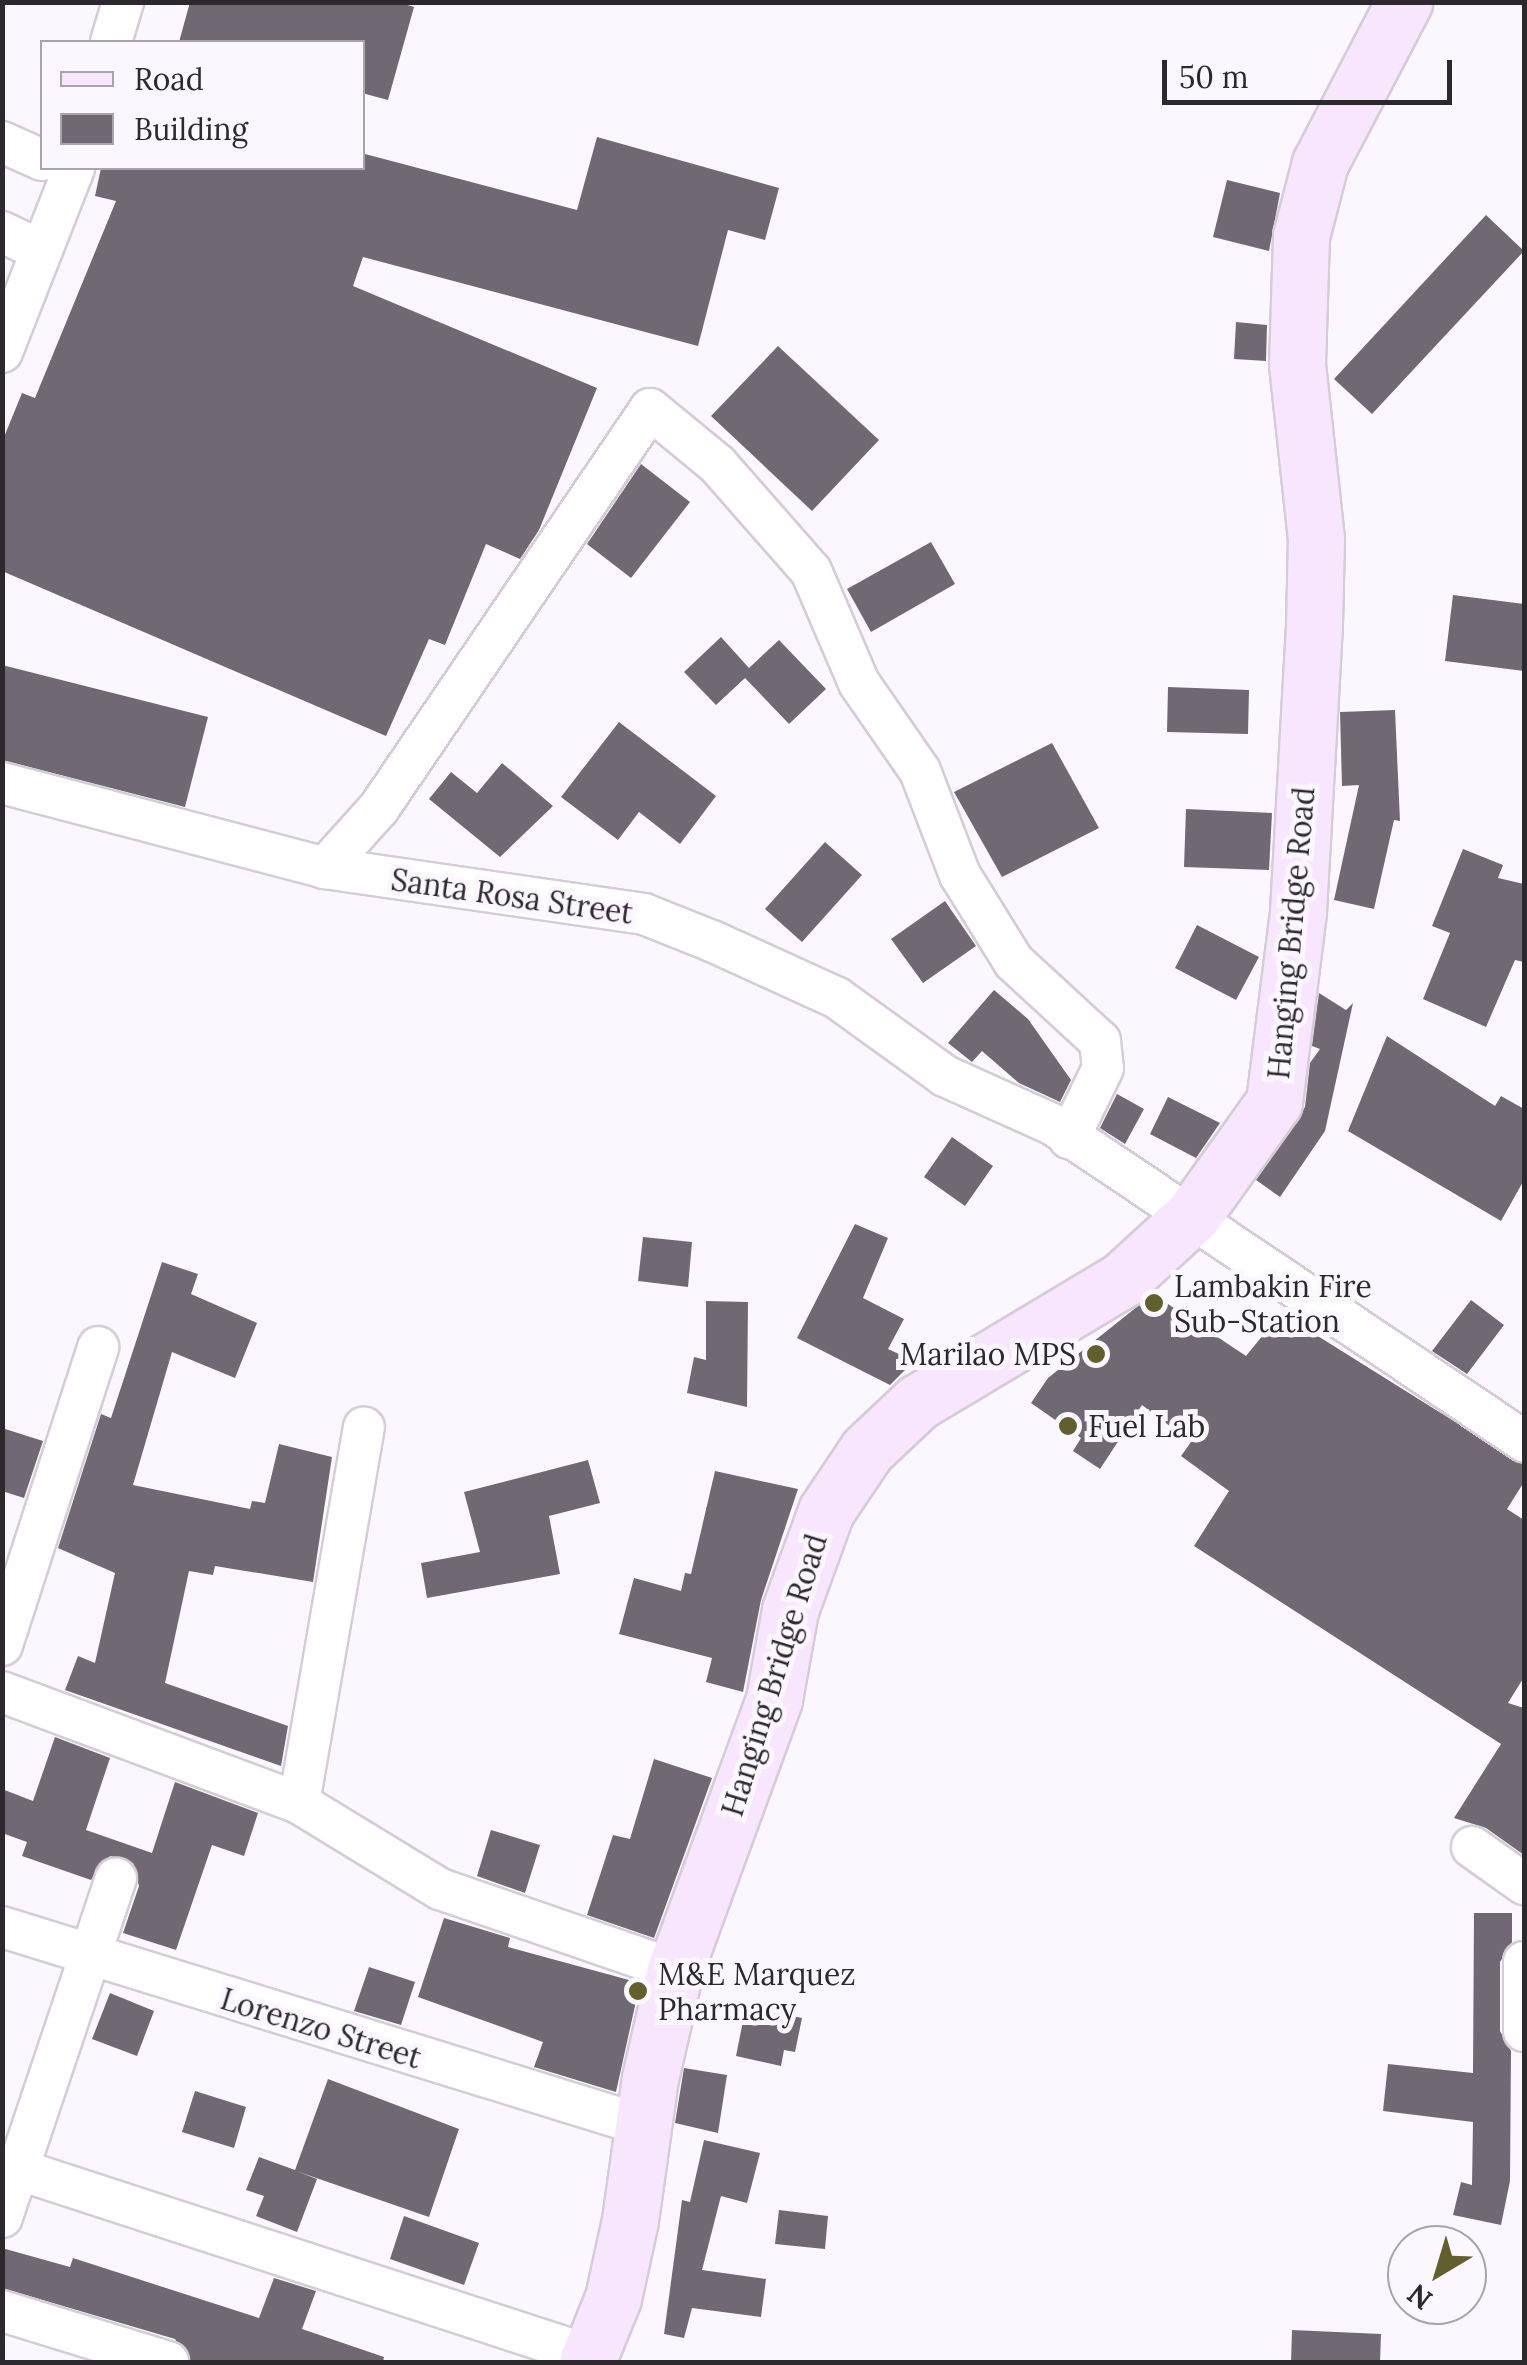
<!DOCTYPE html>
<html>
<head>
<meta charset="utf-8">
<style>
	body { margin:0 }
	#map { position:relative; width:1527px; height:2365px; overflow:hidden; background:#fcf7fe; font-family:Lora,serif }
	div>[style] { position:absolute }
	.building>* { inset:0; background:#706973 }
	.roads { filter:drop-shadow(2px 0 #d5ccd7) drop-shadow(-2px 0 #d5ccd7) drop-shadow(0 2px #d5ccd7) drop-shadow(0 -2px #d5ccd7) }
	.street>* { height:40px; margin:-20px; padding:0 20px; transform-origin:20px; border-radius:20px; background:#fff }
	.secondary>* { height:55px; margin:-27.5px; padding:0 27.5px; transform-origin:27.5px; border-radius:27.5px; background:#f8e6fe }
	.dots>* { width:28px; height:28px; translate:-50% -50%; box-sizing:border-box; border:5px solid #fcf7fe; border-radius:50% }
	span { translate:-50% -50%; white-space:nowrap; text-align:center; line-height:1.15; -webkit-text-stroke:10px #fcf7fe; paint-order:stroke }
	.street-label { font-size:30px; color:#2c282d }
	.poi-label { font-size:30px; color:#2c282d }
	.left { translate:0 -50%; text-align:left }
	.right { translate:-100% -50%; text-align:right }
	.frame { position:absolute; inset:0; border:5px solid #2c282d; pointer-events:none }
	.legend { position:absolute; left:40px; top:40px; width:325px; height:130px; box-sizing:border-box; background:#fcf7fe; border:2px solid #a9a4aa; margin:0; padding:12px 18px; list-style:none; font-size:30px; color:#2c282d }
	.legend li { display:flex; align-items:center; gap:20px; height:50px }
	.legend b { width:50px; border:2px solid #a9a4aa }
	.north { position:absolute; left:1387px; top:2225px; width:100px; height:100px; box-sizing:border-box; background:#fcf7fe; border:2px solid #a9a4aa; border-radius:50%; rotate:218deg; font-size:28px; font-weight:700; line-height:40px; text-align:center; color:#2c282d }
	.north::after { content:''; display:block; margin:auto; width:35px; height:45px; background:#61602d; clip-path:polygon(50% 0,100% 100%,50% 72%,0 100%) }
	.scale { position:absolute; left:1162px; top:60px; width:290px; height:45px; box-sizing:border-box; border:5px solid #2c282d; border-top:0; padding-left:12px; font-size:30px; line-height:35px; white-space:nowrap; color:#2c282d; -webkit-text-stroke:8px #fcf7fe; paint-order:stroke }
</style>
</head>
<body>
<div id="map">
	<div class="building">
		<i style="clip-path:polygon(190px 2px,398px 2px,414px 7px,388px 100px,362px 93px,362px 42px,179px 42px)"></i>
		<i style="clip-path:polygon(597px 137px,779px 188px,765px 240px,728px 230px,698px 346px,363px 257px,353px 286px,597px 388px,539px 530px,520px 559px,486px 544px,445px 645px,429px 639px,386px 736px,2px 571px,2px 442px,22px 393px,35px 398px,116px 201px,95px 196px,101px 168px,362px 168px,365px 154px,577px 210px)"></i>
		<i style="clip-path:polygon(1227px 180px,1280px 193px,1269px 251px,1213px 237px)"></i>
		<i style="clip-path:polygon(1486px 215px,1524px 251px,1372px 414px,1334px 379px)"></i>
		<i style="clip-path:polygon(1236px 322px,1267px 325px,1266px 361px,1234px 359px)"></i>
		<i style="clip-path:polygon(778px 346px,879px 440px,812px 511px,711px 416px)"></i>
		<i style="clip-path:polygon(641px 464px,690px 502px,631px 578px,587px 544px)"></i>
		<i style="clip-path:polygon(931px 542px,955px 584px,871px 632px,847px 589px)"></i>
		<i style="clip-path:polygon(1453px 595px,1524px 604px,1524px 671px,1445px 661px)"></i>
		<i style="clip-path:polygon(721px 637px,749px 668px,779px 640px,826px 689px,789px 724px,745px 678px,716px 705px,684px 672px)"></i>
		<i style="clip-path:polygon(2px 665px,208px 717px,185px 807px,2px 760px)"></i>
		<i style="clip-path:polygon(1168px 687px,1249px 690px,1248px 734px,1167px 732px)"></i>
		<i style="clip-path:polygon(1395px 710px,1400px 821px,1394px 820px,1374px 909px,1334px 900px,1359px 785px,1342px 786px,1340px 712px)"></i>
		<i style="clip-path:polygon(619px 722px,716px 796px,680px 844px,639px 812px,618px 840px,561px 797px)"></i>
		<i style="clip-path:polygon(1052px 743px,1099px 828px,1002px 877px,954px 792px)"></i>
		<i style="clip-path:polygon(502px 763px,553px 806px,500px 857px,429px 799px,451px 772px,477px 793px)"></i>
		<i style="clip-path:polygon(1186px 809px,1272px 813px,1269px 870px,1184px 867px)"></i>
		<i style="clip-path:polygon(825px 842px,862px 875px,802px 942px,765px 909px)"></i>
		<i style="clip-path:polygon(1463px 849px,1503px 865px,1498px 878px,1524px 884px,1524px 962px,1515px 960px,1486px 1027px,1423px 999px,1450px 933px,1432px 926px)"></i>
		<i style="clip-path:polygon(945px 901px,976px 946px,923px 983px,891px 939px)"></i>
		<i style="clip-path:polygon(1197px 925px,1259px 957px,1236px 1000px,1175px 968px)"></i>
		<i style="clip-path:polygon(994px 990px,1028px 1019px,1071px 1080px,1060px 1102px,1019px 1083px,982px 1051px,972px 1062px,948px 1043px)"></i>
		<i style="clip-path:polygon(1319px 993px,1346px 1010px,1353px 1003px,1325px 1131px,1280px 1197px,1256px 1180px,1305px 1107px,1310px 1063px,1320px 1049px,1312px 1046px)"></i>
		<i style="clip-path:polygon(1387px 1036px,1495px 1106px,1501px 1096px,1524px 1109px,1524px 1180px,1501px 1221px,1348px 1131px)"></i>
		<i style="clip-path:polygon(1117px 1094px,1144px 1109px,1125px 1144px,1100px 1128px)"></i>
		<i style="clip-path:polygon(1168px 1097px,1220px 1123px,1196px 1158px,1150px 1134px)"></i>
		<i style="clip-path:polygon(952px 1137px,993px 1166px,965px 1206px,924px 1177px)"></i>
		<i style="clip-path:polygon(855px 1224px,888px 1238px,863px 1298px,904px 1319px,888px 1349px,914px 1361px,890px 1385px,797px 1338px)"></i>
		<i style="clip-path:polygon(643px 1237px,692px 1242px,688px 1287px,638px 1281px)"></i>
		<i style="clip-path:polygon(162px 1262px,198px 1274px,191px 1294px,257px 1323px,235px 1378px,172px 1352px,133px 1485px,250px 1509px,252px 1501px,265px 1503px,279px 1444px,332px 1457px,313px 1582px,215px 1566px,213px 1575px,189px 1571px,165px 1683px,288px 1726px,281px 1766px,65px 1690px,78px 1656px,95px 1663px,115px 1573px,58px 1548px,101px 1414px,111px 1418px)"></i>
		<i style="clip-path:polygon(1153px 1294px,1246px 1356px,1281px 1313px,1524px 1465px,1524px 1482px,1507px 1509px,1524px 1520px,1524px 1677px,1508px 1703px,1524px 1708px,1524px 1855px,1486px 1828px,1454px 1818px,1501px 1744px,1194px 1546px,1229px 1491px,1181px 1456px,1191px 1442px,1142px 1405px,1100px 1469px,1073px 1451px,1081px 1438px,1031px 1403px,1048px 1378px)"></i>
		<i style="clip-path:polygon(1471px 1300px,1504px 1325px,1467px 1374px,1432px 1351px)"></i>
		<i style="clip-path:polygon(706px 1301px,748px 1302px,747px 1407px,687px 1393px,694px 1357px,706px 1360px)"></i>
		<i style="clip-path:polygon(2px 1428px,43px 1441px,24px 1498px,2px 1491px)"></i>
		<i style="clip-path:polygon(588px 1460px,600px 1503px,549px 1516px,560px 1574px,427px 1598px,421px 1563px,480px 1552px,464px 1492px)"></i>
		<i style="clip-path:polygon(715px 1471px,798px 1489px,761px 1600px,743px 1692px,706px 1682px,712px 1658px,619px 1634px,634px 1578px,681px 1591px,685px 1573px,691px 1574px)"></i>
		<i style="clip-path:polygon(55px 1737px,110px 1758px,86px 1830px,152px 1853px,175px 1782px,258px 1813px,244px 1856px,212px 1845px,176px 1950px,123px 1933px,139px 1886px,133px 1863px,110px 1856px,91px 1880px,22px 1856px,27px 1842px,2px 1833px,2px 1789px,33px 1801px)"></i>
		<i style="clip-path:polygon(654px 1759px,712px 1778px,654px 1938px,587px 1915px,613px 1835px,630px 1839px)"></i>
		<i style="clip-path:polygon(491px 1830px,540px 1845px,525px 1893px,477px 1876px)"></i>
		<i style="clip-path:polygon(1474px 1913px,1512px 1913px,1512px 1942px,1500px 1962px,1500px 2031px,1511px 2051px,1510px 2181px,1501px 2225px,1453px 2215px,1461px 2182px,1472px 2185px,1473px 2122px,1383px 2111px,1388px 2064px,1473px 2073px)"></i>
		<i style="clip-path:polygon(444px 1918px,510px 1938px,508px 1947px,640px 1983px,616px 2092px,534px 2067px,543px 2042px,418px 1997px)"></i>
		<i style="clip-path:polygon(369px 1967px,415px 1982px,401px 2025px,354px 2011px)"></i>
		<i style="clip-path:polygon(110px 1993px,154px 2011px,137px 2056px,92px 2039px)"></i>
		<i style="clip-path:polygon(746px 2006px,802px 2018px,795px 2052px,784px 2050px,781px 2066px,736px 2056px)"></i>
		<i style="clip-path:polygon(684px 2068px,727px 2075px,718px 2133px,675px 2123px)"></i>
		<i style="clip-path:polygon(328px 2079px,459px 2129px,429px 2217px,296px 2171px,317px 2179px,297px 2232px,256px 2216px,264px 2196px,246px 2190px,259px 2157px,295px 2170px)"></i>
		<i style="clip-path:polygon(195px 2091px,246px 2107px,234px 2148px,182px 2132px)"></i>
		<i style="clip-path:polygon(704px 2140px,760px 2153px,747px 2203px,721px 2196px,702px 2270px,766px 2279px,761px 2317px,692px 2308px,684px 2338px,664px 2334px,682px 2200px,690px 2202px)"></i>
		<i style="clip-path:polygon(779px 2210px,828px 2216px,825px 2249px,775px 2244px)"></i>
		<i style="clip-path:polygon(404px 2216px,479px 2243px,464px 2285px,390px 2259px)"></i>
		<i style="clip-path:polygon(2px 2248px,70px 2267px,73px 2258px,259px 2318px,274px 2278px,316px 2291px,302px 2329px,384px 2357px,383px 2362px,191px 2362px,175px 2339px,2px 2288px)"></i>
		<i style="clip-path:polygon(1292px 2330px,1381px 2334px,1380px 2362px,1291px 2362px)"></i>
	</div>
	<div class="roads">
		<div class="street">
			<i style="left:111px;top:42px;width:42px;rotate:-73.3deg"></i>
			<i style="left:2px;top:142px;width:44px;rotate:24.2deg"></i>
			<i style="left:2px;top:232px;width:44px;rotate:25.4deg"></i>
			<i style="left:2px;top:352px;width:198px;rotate:-68.6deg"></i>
			<i style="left:2px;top:783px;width:334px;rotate:14.7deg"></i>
			<i style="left:325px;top:868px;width:322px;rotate:8.2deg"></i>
			<i style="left:644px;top:914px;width:73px;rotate:21.7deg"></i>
			<i style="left:712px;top:941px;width:137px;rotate:24.5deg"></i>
			<i style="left:837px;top:998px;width:133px;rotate:35.8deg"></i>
			<i style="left:945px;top:1076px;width:117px;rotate:24.2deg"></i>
			<i style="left:1052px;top:1124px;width:569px;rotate:33.89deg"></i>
			<i style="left:325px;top:868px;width:81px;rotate:-48deg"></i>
			<i style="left:379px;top:808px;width:482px;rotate:-55.8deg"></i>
			<i style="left:650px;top:409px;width:87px;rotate:39.4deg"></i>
			<i style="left:717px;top:464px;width:142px;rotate:48.7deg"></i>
			<i style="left:811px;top:571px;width:122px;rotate:66.8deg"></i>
			<i style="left:859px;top:683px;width:107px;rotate:55.3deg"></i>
			<i style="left:920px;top:771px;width:111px;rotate:69deg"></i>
			<i style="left:960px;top:875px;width:102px;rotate:58.2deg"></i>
			<i style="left:1014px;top:962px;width:117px;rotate:42.6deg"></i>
			<i style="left:1100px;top:1041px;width:27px;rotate:84deg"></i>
			<i style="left:1103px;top:1068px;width:78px;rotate:115.9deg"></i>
			<i style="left:2px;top:1645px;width:313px;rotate:-72.1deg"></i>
			<i style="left:2px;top:1692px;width:317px;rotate:20.5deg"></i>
			<i style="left:299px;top:1803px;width:165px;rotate:31.4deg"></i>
			<i style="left:440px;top:1889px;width:249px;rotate:19deg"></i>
			<i style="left:299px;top:1803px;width:381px;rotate:-80.2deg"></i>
			<i style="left:1472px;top:1847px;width:64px;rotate:35.4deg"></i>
			<i style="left:2px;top:1927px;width:670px;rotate:17.19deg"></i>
			<i style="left:1524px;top:1962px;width:69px;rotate:90deg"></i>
			<i style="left:20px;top:2170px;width:601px;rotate:18.04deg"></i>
			<i style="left:2px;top:2217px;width:357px;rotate:-71.4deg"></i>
			<i style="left:2px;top:2311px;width:174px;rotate:17.1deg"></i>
		</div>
		<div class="secondary">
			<i style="left:587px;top:2362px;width:69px;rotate:-67.9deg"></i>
			<i style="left:613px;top:2298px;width:80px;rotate:-77.7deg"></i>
			<i style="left:630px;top:2220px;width:143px;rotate:-82deg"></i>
			<i style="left:650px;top:2078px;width:111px;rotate:-77deg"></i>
			<i style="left:675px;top:1970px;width:289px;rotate:-69.9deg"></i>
			<i style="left:774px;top:1699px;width:90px;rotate:-79.8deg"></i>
			<i style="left:790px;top:1610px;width:105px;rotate:-70deg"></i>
			<i style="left:826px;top:1511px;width:73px;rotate:-56.1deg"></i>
			<i style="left:867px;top:1450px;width:70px;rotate:-43.3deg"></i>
			<i style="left:918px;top:1402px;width:238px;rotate:-30.9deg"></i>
			<i style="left:1122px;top:1280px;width:96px;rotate:-42.5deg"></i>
			<i style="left:1193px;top:1215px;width:139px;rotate:-54.4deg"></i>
			<i style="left:1274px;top:1102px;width:193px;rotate:-82.8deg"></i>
			<i style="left:1298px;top:911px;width:286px;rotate:-86.8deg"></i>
			<i style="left:1314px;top:625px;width:86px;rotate:-88.7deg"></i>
			<i style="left:1316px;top:539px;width:176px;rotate:-96.2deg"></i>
			<i style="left:1297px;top:364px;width:128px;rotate:-88.2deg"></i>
			<i style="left:1301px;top:236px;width:75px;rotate:-75.4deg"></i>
			<i style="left:1320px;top:163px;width:182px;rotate:-62.4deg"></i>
		</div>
	</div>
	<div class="dots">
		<i style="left:1154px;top:1303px;background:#61602d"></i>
		<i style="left:1096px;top:1354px;background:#61602d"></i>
		<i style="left:1068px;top:1426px;background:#61602d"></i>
		<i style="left:638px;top:1991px;background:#61602d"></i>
	</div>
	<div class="street-label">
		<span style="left:512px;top:896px;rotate:8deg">Santa Rosa Street</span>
		<span style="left:1291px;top:933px;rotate:-85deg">Hanging Bridge Road</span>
		<span style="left:774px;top:1675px;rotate:-73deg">Hanging Bridge Road</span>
		<span style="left:321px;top:2028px;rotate:17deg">Lorenzo Street</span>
	</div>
	<div class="poi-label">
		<span class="left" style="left:1174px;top:1303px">Lambakin Fire<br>Sub-Station</span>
		<span class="right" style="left:1076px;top:1354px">Marilao MPS</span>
		<span class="left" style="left:1088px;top:1426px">Fuel Lab</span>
		<span class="left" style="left:658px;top:1991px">M&amp;E Marquez<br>Pharmacy</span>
	</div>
	<div class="frame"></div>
	<ul class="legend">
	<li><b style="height:12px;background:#f8e6fe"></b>Road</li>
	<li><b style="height:28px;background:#706973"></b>Building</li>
	</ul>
	<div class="north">N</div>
	<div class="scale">50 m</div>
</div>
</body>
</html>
